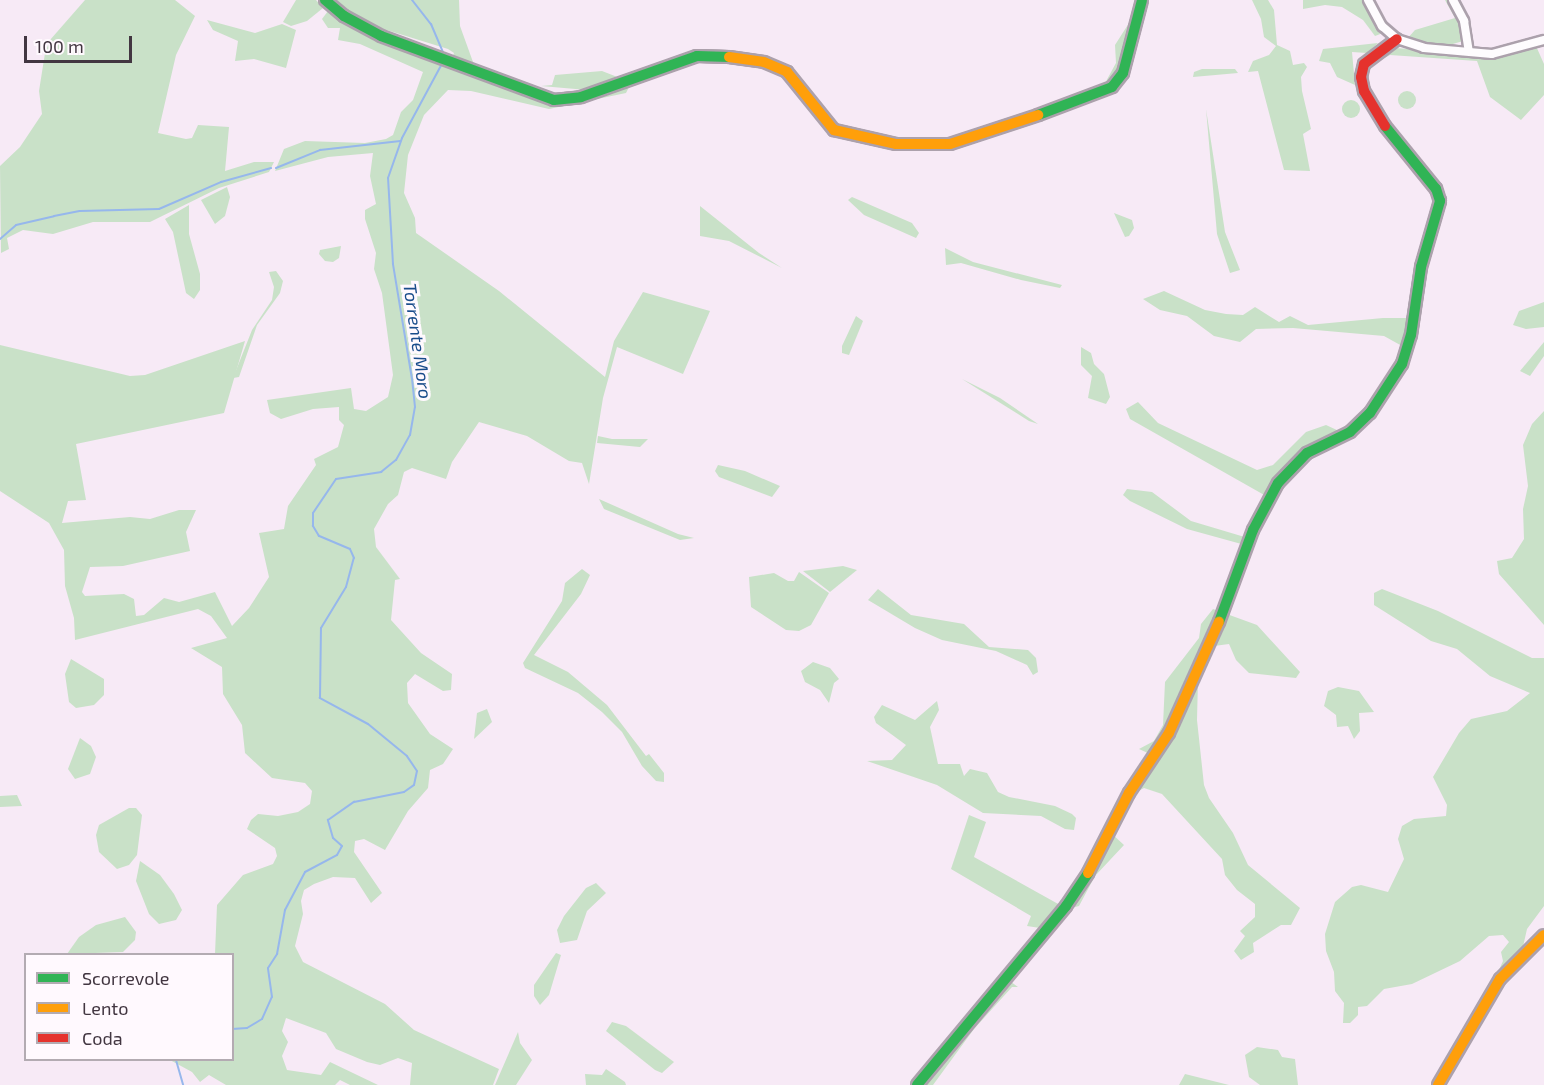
<!DOCTYPE html>
<html>
<head>
<meta charset="utf-8">
<style>
	body { margin:0 }
	#map { position:relative; width:1544px; height:1085px; overflow:hidden; background:#f7eaf6; font-family:"Exo 2",sans-serif }
	div>[style] { position:absolute }
	.green>* { inset:0; background:#c9e1c8 }
	.round { border-radius:50% }
	.stream>* { height:2px; margin:-1px; padding:0 1px; transform-origin:1px; border-radius:1px; background:#96b7ec }
	.roads { filter:drop-shadow(2px 0 #aca1ac) drop-shadow(-2px 0 #aca1ac) drop-shadow(0 2px #aca1ac) drop-shadow(0 -2px #aca1ac) }
	.street>* { height:8px; margin:-4px; padding:0 4px; transform-origin:4px; border-radius:4px; background:#fefcfe }
	.fast>* { height:10px; margin:-5px; padding:0 5px; transform-origin:5px; border-radius:5px; background:#30b455 }
	.slow>* { height:10px; margin:-5px; padding:0 5px; transform-origin:5px; border-radius:5px; background:#ff9f0a }
	.jam>* { height:10px; margin:-5px; padding:0 5px; transform-origin:5px; border-radius:5px; background:#e5322d }
	span { translate:-50% -50%; white-space:nowrap; text-align:center; line-height:1.15; -webkit-text-stroke:6px #fff9fe; paint-order:stroke }
	.water-label { font-size:18px; color:#194c8b; font-style:italic }
	.legend { position:absolute; left:24px; top:953px; width:210px; height:108px; box-sizing:border-box; background:#fff9fe; border:2px solid #b3abb2; margin:0; padding:8px 10px; list-style:none; font-size:18px; color:#423641 }
	.legend li { display:flex; align-items:center; gap:12px; height:30px }
	.legend b { width:30px; border:2px solid #b3abb2 }
	.scale { position:absolute; left:24px; top:36px; width:108px; height:27px; box-sizing:border-box; border:3px solid #423641; border-top:0; padding-left:8px; font-size:18px; line-height:21px; white-space:nowrap; color:#423641; -webkit-text-stroke:4px #fff9fe; paint-order:stroke }
</style>
</head>
<body>
<div id="map">
	<div class="green">
		<i style="clip-path:polygon(85px 0,175px 0,195px 16px,176px 55px,158px 133px,186px 139px,192px 138px,198px 125px,229px 127px,225px 171px,254px 162px,274px 162px,269px 172px,219px 188px,150px 222px,93px 222px,53px 234px,23px 230px,7px 238px,9px 249px,1px 253px,0 166px,20px 147px,42px 114px,39px 91px,45px 53px,50px 40px)"></i>
		<i style="clip-path:polygon(296px 0,316px 0,323px 8px,307px 21px,291px 26px,283px 22px)"></i>
		<i style="clip-path:polygon(331px 0,459px 0,460px 26px,473px 62px,451px 61px,454px 53px,448px 49px,377px 27px)"></i>
		<i style="clip-path:polygon(1252px 0,1268px 0,1274px 10px,1277px 45px,1290px 51px,1293px 65px,1304px 63px,1307px 67px,1301px 77px,1302px 91px,1311px 129px,1303px 134px,1310px 171px,1284px 170px,1258px 71px,1248px 72px,1253px 61px,1269px 55px,1276px 46px,1264px 37px,1261px 19px)"></i>
		<i style="clip-path:polygon(1303px 0,1364px 0,1383px 33px,1375px 36px,1363px 20px,1342px 7px,1325px 5px,1303px 9px)"></i>
		<i style="clip-path:polygon(1445px 0,1451px 0,1461px 19px,1463px 41px,1446px 46px,1407px 39px,1415px 30px,1455px 18px)"></i>
		<i style="clip-path:polygon(328px 11px,375px 41px,537px 101px,551px 103px,629px 87px,626px 93px,549px 109px,471px 91px,448px 90px,424px 115px,408px 155px,404px 193px,415px 218px,416px 233px,499px 291px,605px 377px,614px 341px,643px 292px,710px 311px,683px 374px,617px 347px,603px 398px,589px 484px,582px 463px,569px 461px,527px 436px,479px 422px,452px 462px,446px 479px,412px 468px,404px 472px,398px 495px,388px 504px,374px 529px,376px 547px,400px 579px,395px 580px,391px 620px,421px 653px,452px 674px,451px 690px,443px 691px,415px 674px,407px 683px,408px 703px,430px 734px,453px 749px,443px 764px,430px 770px,428px 788px,408px 811px,385px 850px,364px 839px,355px 841px,354px 852px,382px 893px,371px 903px,355px 878px,333px 877px,314px 884px,304px 890px,301px 901px,303px 914px,295px 946px,303px 962px,385px 1004px,414px 1030px,499px 1069px,493px 1085px,410px 1085px,412px 1063px,398px 1058px,380px 1065px,367px 1062px,336px 1049px,326px 1033px,286px 1018px,282px 1031px,288px 1042px,282px 1056px,287px 1070px,321px 1075px,330px 1062px,378px 1085px,350px 1085px,340px 1080px,335px 1085px,226px 1085px,209px 1075px,200px 1082px,192px 1072px,170px 1060px,232px 1060px,232px 954px,215px 954px,217px 905px,243px 875px,273px 864px,277px 856px,275px 848px,247px 829px,251px 820px,258px 814px,278px 816px,298px 812px,310px 804px,312px 791px,305px 783px,272px 778px,245px 753px,242px 725px,223px 694px,222px 667px,191px 648px,227px 638px,211px 616px,198px 609px,75px 640px,74px 618px,65px 586px,64px 550px,49px 523px,0 491px,0 345px,130px 376px,145px 375px,245px 341px,224px 413px,76px 444px,86px 500px,68px 501px,62px 523px,130px 517px,150px 519px,179px 510px,196px 510px,186px 532px,190px 551px,123px 566px,90px 567px,82px 592px,85px 596px,124px 594px,134px 599px,136px 616px,144px 615px,164px 598px,179px 602px,215px 592px,232px 626px,249px 608px,269px 577px,259px 533px,284px 529px,288px 506px,316px 465px,314px 459px,338px 447px,344px 425px,339px 420px,339px 407px,313px 409px,281px 419px,270px 413px,267px 400px,351px 388px,354px 409px,366px 411px,388px 397px,393px 375px,382px 293px,374px 269px,376px 253px,365px 219px,365px 210px,376px 204px,370px 176px,373px 153px,328px 157px,275px 171px,284px 149px,305px 141px,365px 143px,386px 139px,393px 135px,401px 112px,413px 100px,423px 72px,360px 44px,338px 40px,340px 28px,328px 28px,322px 19px)"></i>
		<i style="clip-path:polygon(1136px 12px,1122px 66px,1104px 85px,1116px 63px,1115px 45px)"></i>
		<i style="clip-path:polygon(207px 20px,255px 33px,282px 24px,296px 30px,286px 68px,254px 59px,235px 61px,238px 41px,213px 30px)"></i>
		<i style="clip-path:polygon(1378px 43px,1367px 53px,1352px 52px,1355px 85px,1337px 77px,1330px 63px,1319px 61px,1323px 49px)"></i>
		<i style="clip-path:polygon(1536px 46px,1544px 64px,1544px 95px,1521px 120px,1490px 97px,1477px 61px,1390px 55px,1373px 64px,1365px 78px,1370px 58px,1395px 48px,1501px 55px)"></i>
		<i style="clip-path:polygon(1202px 69px,1235px 69px,1238px 73px,1193px 77px,1194px 72px)"></i>
		<i style="clip-path:polygon(602px 71px,620px 78px,587px 90px,541px 86px,552px 85px,555px 75px)"></i>
		<i class="round" style="left:1398px;top:91px;width:18px;height:18px"></i>
		<i class="round" style="left:1342px;top:100px;width:18px;height:18px"></i>
		<i style="clip-path:polygon(1206px 109px,1225px 232px,1240px 270px,1230px 273px,1217px 234px)"></i>
		<i style="clip-path:polygon(227px 187px,230px 197px,225px 216px,215px 224px,201px 200px)"></i>
		<i style="clip-path:polygon(852px 197px,912px 223px,919px 233px,916px 238px,864px 215px,848px 200px)"></i>
		<i style="clip-path:polygon(189px 205px,189px 234px,200px 274px,200px 290px,194px 299px,186px 293px,173px 232px,165px 219px)"></i>
		<i style="clip-path:polygon(700px 206px,759px 253px,782px 268px,729px 241px,700px 236px)"></i>
		<i style="clip-path:polygon(1114px 213px,1132px 220px,1134px 228px,1129px 236px,1125px 237px)"></i>
		<i style="clip-path:polygon(341px 246px,339px 258px,333px 262px,325px 261px,319px 254px,320px 250px)"></i>
		<i style="clip-path:polygon(945px 248px,973px 262px,1062px 285px,1060px 288px,1021px 280px,961px 263px,946px 265px)"></i>
		<i style="clip-path:polygon(276px 271px,283px 281px,280px 293px,257px 325px,239px 377px,233px 378px,252px 330px,272px 300px,274px 287px,269px 272px)"></i>
		<i style="clip-path:polygon(1164px 291px,1205px 310px,1226px 314px,1243px 315px,1255px 307px,1279px 322px,1290px 316px,1308px 325px,1383px 318px,1406px 318px,1408px 322px,1402px 346px,1384px 336px,1293px 328px,1256px 329px,1240px 342px,1214px 336px,1187px 316px,1160px 310px,1143px 299px)"></i>
		<i style="clip-path:polygon(1544px 302px,1544px 327px,1526px 329px,1513px 325px,1519px 311px)"></i>
		<i style="clip-path:polygon(856px 316px,863px 321px,849px 355px,842px 353px,842px 346px)"></i>
		<i style="clip-path:polygon(1544px 342px,1544px 356px,1530px 376px,1520px 371px)"></i>
		<i style="clip-path:polygon(1081px 347px,1091px 353px,1094px 364px,1104px 374px,1110px 397px,1106px 404px,1088px 398px,1092px 376px,1081px 365px)"></i>
		<i style="clip-path:polygon(962px 379px,1000px 398px,1038px 424px,1029px 421px)"></i>
		<i style="clip-path:polygon(1138px 402px,1158px 423px,1257px 470px,1273px 465px,1306px 432px,1326px 425px,1339px 431px,1305px 450px,1266px 496px,1130px 419px,1126px 409px)"></i>
		<i style="clip-path:polygon(1544px 411px,1544px 625px,1499px 574px,1497px 561px,1512px 558px,1524px 539px,1523px 509px,1528px 486px,1523px 445px,1532px 424px)"></i>
		<i style="clip-path:polygon(598px 436px,612px 439px,648px 439px,640px 447px,597px 443px)"></i>
		<i style="clip-path:polygon(718px 465px,745px 471px,780px 486px,772px 497px,719px 477px,715px 471px)"></i>
		<i style="clip-path:polygon(1127px 489px,1152px 492px,1191px 521px,1248px 538px,1245px 545px,1187px 529px,1130px 501px,1123px 495px)"></i>
		<i style="clip-path:polygon(599px 499px,678px 534px,694px 538px,680px 540px,604px 509px)"></i>
		<i style="clip-path:polygon(843px 566px,857px 570px,830px 592px,803px 571px)"></i>
		<i style="clip-path:polygon(582px 569px,590px 575px,581px 594px,534px 655px,568px 672px,607px 705px,646px 756px,649px 754px,664px 773px,664px 782px,656px 781px,642px 766px,622px 732px,602px 712px,578px 693px,525px 668px,523px 663px,562px 601px,565px 583px)"></i>
		<i style="clip-path:polygon(799px 572px,829px 593px,811px 625px,799px 631px,786px 630px,751px 607px,749px 577px,774px 573px,788px 581px,794px 581px)"></i>
		<i style="clip-path:polygon(878px 589px,911px 615px,964px 624px,989px 647px,1028px 650px,1036px 658px,1038px 672px,1033px 675px,1027px 665px,996px 651px,942px 640px,915px 628px,868px 600px)"></i>
		<i style="clip-path:polygon(1382px 589px,1438px 611px,1532px 658px,1544px 658px,1544px 906px,1527px 929px,1522px 951px,1494px 981px,1503px 961px,1501px 952px,1509px 942px,1503px 935px,1489px 936px,1460px 961px,1412px 984px,1384px 989px,1367px 1006px,1358px 1007px,1358px 1015px,1350px 1023px,1343px 1023px,1344px 1003px,1335px 991px,1334px 972px,1326px 951px,1325px 934px,1335px 902px,1352px 887px,1361px 885px,1388px 892px,1404px 859px,1398px 839px,1402px 826px,1414px 819px,1446px 816px,1447px 805px,1433px 777px,1459px 733px,1471px 719px,1507px 711px,1530px 693px,1490px 676px,1457px 649px,1431px 641px,1374px 605px,1374px 593px)"></i>
		<i style="clip-path:polygon(1213px 609px,1257px 625px,1300px 672px,1296px 678px,1249px 673px,1236px 660px,1229px 644px,1214px 646px,1169px 729px,1150px 754px,1139px 749px,1154px 741px,1163px 725px,1165px 682px,1199px 638px,1201px 624px)"></i>
		<i style="clip-path:polygon(71px 659px,104px 679px,104px 695px,94px 705px,76px 708px,69px 702px,65px 674px)"></i>
		<i style="clip-path:polygon(813px 662px,830px 668px,839px 679px,834px 683px,829px 703px,820px 690px,805px 682px,801px 671px)"></i>
		<i style="clip-path:polygon(1198px 680px,1197px 720px,1204px 785px,1209px 798px,1233px 833px,1248px 865px,1300px 908px,1291px 925px,1281px 925px,1253px 943px,1254px 952px,1241px 960px,1234px 951px,1245px 936px,1240px 931px,1255px 917px,1255px 904px,1237px 890px,1225px 875px,1222px 859px,1162px 794px,1144px 788px,1131px 795px)"></i>
		<i style="clip-path:polygon(1338px 687px,1359px 691px,1374px 712px,1359px 713px,1360px 731px,1354px 739px,1348px 726px,1337px 727px,1336px 715px,1324px 706px,1328px 691px)"></i>
		<i style="clip-path:polygon(937px 701px,939px 710px,930px 727px,938px 764px,960px 764px,964px 776px,970px 769px,987px 773px,998px 792px,1009px 797px,1055px 806px,1072px 814px,1076px 818px,1074px 830px,1065px 829px,1041px 816px,983px 813px,937px 785px,867px 761px,892px 760px,906px 745px,876px 723px,874px 717px,882px 705px,915px 720px)"></i>
		<i style="clip-path:polygon(487px 709px,492px 722px,474px 739px,477px 713px)"></i>
		<i style="clip-path:polygon(80px 738px,91px 746px,96px 757px,90px 774px,75px 779px,68px 769px)"></i>
		<i style="clip-path:polygon(17px 795px,22px 806px,0 807px,0 796px)"></i>
		<i style="clip-path:polygon(129px 808px,136px 808px,142px 815px,137px 855px,129px 865px,117px 869px,99px 852px,96px 835px,99px 825px)"></i>
		<i style="clip-path:polygon(969px 815px,986px 822px,974px 857px,1060px 905px,1040px 928px,1027px 926px,1031px 916px,951px 869px)"></i>
		<i style="clip-path:polygon(1111px 833px,1124px 845px,1095px 876px,1079px 906px,1071px 908px,1041px 946px)"></i>
		<i style="clip-path:polygon(140px 861px,160px 875px,174px 894px,182px 910px,176px 920px,159px 924px,149px 914px,136px 881px)"></i>
		<i style="clip-path:polygon(596px 883px,606px 893px,587px 911px,577px 940px,560px 943px,557px 930px,564px 916px,586px 888px)"></i>
		<i style="clip-path:polygon(125px 917px,136px 932px,135px 940px,123px 952px,67px 954px,79px 937px,96px 925px)"></i>
		<i style="clip-path:polygon(556px 953px,561px 955px,549px 995px,540px 1005px,534px 996px,534px 985px)"></i>
		<i style="clip-path:polygon(1007px 979px,1018px 987px,1012px 987px,974px 1029px,933px 1085px,918px 1085px)"></i>
		<i style="clip-path:polygon(612px 1022px,626px 1026px,674px 1062px,662px 1073px,655px 1070px,606px 1031px)"></i>
		<i style="clip-path:polygon(518px 1032px,520px 1043px,532px 1060px,516px 1085px,495px 1085px)"></i>
		<i style="clip-path:polygon(1257px 1047px,1278px 1050px,1282px 1057px,1295px 1059px,1298px 1085px,1260px 1085px,1249px 1077px,1245px 1055px)"></i>
		<i style="clip-path:polygon(606px 1069px,625px 1082px,626px 1085px,586px 1085px,585px 1074px,602px 1075px)"></i>
		<i style="clip-path:polygon(1185px 1074px,1229px 1085px,1179px 1085px)"></i>
	</div>
	<div class="stream">
		<i style="left:412px;top:0;width:31px;rotate:52deg"></i>
		<i style="left:431px;top:24px;width:36px;rotate:67deg"></i>
		<i style="left:276px;top:168px;width:48px;rotate:-22.2deg"></i>
		<i style="left:320px;top:150px;width:81px;rotate:-6.4deg"></i>
		<i style="left:0;top:239px;width:21px;rotate:-41deg"></i>
		<i style="left:16px;top:225px;width:39px;rotate:-13deg"></i>
		<i style="left:54px;top:216px;width:26px;rotate:-11deg"></i>
		<i style="left:80px;top:211px;width:79px;rotate:-1.5deg"></i>
		<i style="left:159px;top:209px;width:68px;rotate:-23.5deg"></i>
		<i style="left:221px;top:182px;width:52px;rotate:-15.6deg"></i>
		<i style="left:232px;top:1029px;width:15px;rotate:-4deg"></i>
		<i style="left:247px;top:1028px;width:17px;rotate:-31deg"></i>
		<i style="left:262px;top:1019px;width:24px;rotate:-66deg"></i>
		<i style="left:272px;top:997px;width:29px;rotate:-98deg"></i>
		<i style="left:268px;top:968px;width:17px;rotate:-57deg"></i>
		<i style="left:277px;top:954px;width:45px;rotate:-79.7deg"></i>
		<i style="left:285px;top:910px;width:43px;rotate:-62.2deg"></i>
		<i style="left:305px;top:872px;width:36px;rotate:-28deg"></i>
		<i style="left:337px;top:855px;width:10px;rotate:-61deg"></i>
		<i style="left:342px;top:846px;width:12px;rotate:-138deg"></i>
		<i style="left:333px;top:838px;width:19px;rotate:-106deg"></i>
		<i style="left:328px;top:820px;width:32px;rotate:-35deg"></i>
		<i style="left:354px;top:802px;width:51px;rotate:-11.3deg"></i>
		<i style="left:404px;top:792px;width:12px;rotate:-35deg"></i>
		<i style="left:414px;top:785px;width:14px;rotate:-78deg"></i>
		<i style="left:417px;top:771px;width:18px;rotate:-124deg"></i>
		<i style="left:407px;top:756px;width:50px;rotate:-140.6deg"></i>
		<i style="left:368px;top:724px;width:55px;rotate:-151.6deg"></i>
		<i style="left:320px;top:698px;width:70px;rotate:-89.2deg"></i>
		<i style="left:321px;top:628px;width:48px;rotate:-58.6deg"></i>
		<i style="left:346px;top:587px;width:30px;rotate:-75deg"></i>
		<i style="left:354px;top:558px;width:10px;rotate:-114deg"></i>
		<i style="left:350px;top:549px;width:34px;rotate:-157deg"></i>
		<i style="left:319px;top:536px;width:12px;rotate:-121deg"></i>
		<i style="left:313px;top:526px;width:13px;rotate:-90deg"></i>
		<i style="left:313px;top:513px;width:41px;rotate:-55.9deg"></i>
		<i style="left:336px;top:479px;width:46px;rotate:-8.8deg"></i>
		<i style="left:381px;top:472px;width:19px;rotate:-39deg"></i>
		<i style="left:396px;top:460px;width:29px;rotate:-61deg"></i>
		<i style="left:410px;top:435px;width:28px;rotate:-80deg"></i>
		<i style="left:415px;top:407px;width:28px;rotate:-96deg"></i>
		<i style="left:412px;top:379px;width:117px;rotate:-99.4deg"></i>
		<i style="left:393px;top:264px;width:86px;rotate:-93.3deg"></i>
		<i style="left:388px;top:178px;width:42px;rotate:-70.7deg"></i>
		<i style="left:402px;top:138px;width:86px;rotate:-61.7deg"></i>
		<i style="left:176px;top:1060px;width:26px;rotate:74deg"></i>
	</div>
	<div class="roads">
		<div class="street">
			<i style="left:1368px;top:0;width:30px;rotate:62deg"></i>
			<i style="left:1382px;top:26px;width:20px;rotate:41deg"></i>
			<i style="left:1397px;top:39px;width:28px;rotate:18deg"></i>
			<i style="left:1424px;top:48px;width:68px;rotate:5deg"></i>
			<i style="left:1492px;top:54px;width:54px;rotate:-15.1deg"></i>
			<i style="left:1453px;top:0;width:24px;rotate:62deg"></i>
			<i style="left:1464px;top:21px;width:30px;rotate:81deg"></i>
		</div>
		<div class="fast">
			<i style="left:325px;top:0;width:25px;rotate:40deg"></i>
			<i style="left:344px;top:16px;width:42px;rotate:28.4deg"></i>
			<i style="left:381px;top:36px;width:184px;rotate:20.3deg"></i>
			<i style="left:554px;top:100px;width:27px;rotate:-6deg"></i>
			<i style="left:581px;top:97px;width:123px;rotate:-19.5deg"></i>
			<i style="left:697px;top:56px;width:32px;rotate:2deg"></i>
			<i style="left:1038px;top:115px;width:79px;rotate:-20.7deg"></i>
			<i style="left:1112px;top:87px;width:18px;rotate:-52deg"></i>
			<i style="left:1123px;top:73px;width:75px;rotate:-75.4deg"></i>
			<i style="left:1219px;top:622px;width:98px;rotate:-69.7deg"></i>
			<i style="left:1253px;top:530px;width:53px;rotate:-62deg"></i>
			<i style="left:1278px;top:483px;width:42px;rotate:-46deg"></i>
			<i style="left:1307px;top:453px;width:48px;rotate:-26deg"></i>
			<i style="left:1350px;top:432px;width:28px;rotate:-44deg"></i>
			<i style="left:1370px;top:413px;width:59px;rotate:-56.9deg"></i>
			<i style="left:1402px;top:364px;width:30px;rotate:-73deg"></i>
			<i style="left:1411px;top:335px;width:69px;rotate:-81.6deg"></i>
			<i style="left:1421px;top:267px;width:69px;rotate:-73.9deg"></i>
			<i style="left:1440px;top:201px;width:13px;rotate:-108deg"></i>
			<i style="left:1436px;top:189px;width:81px;rotate:-129deg"></i>
			<i style="left:917px;top:1085px;width:233px;rotate:-50.2deg"></i>
			<i style="left:1066px;top:906px;width:40px;rotate:-56deg"></i>
		</div>
		<div class="slow">
			<i style="left:729px;top:57px;width:35px;rotate:8deg"></i>
			<i style="left:764px;top:62px;width:25px;rotate:23deg"></i>
			<i style="left:787px;top:72px;width:75px;rotate:51deg"></i>
			<i style="left:834px;top:130px;width:64px;rotate:12.7deg"></i>
			<i style="left:896px;top:144px;width:54px"></i>
			<i style="left:950px;top:144px;width:93px;rotate:-18.2deg"></i>
			<i style="left:1088px;top:873px;width:90px;rotate:-62.9deg"></i>
			<i style="left:1129px;top:793px;width:72px;rotate:-56.3deg"></i>
			<i style="left:1169px;top:733px;width:122px;rotate:-65.8deg"></i>
			<i style="left:1438px;top:1085px;width:123px;rotate:-59.7deg"></i>
			<i style="left:1500px;top:979px;width:62px;rotate:-45deg"></i>
		</div>
		<div class="jam">
			<i style="left:1385px;top:126px;width:41px;rotate:-121deg"></i>
			<i style="left:1364px;top:91px;width:14px;rotate:-102deg"></i>
			<i style="left:1361px;top:77px;width:13px;rotate:-77deg"></i>
			<i style="left:1364px;top:64px;width:41px;rotate:-37.1deg"></i>
		</div>
	</div>
	<div class="water-label">
		<span style="left:418px;top:341px;rotate:82deg">Torrente Moro</span>
	</div>
	<ul class="legend">
	<li><b style="height:8px;background:#30b455"></b>Scorrevole</li>
	<li><b style="height:8px;background:#ff9f0a"></b>Lento</li>
	<li><b style="height:8px;background:#e5322d"></b>Coda</li>
	</ul>
	<div class="scale">100 m</div>
</div>
</body>
</html>
